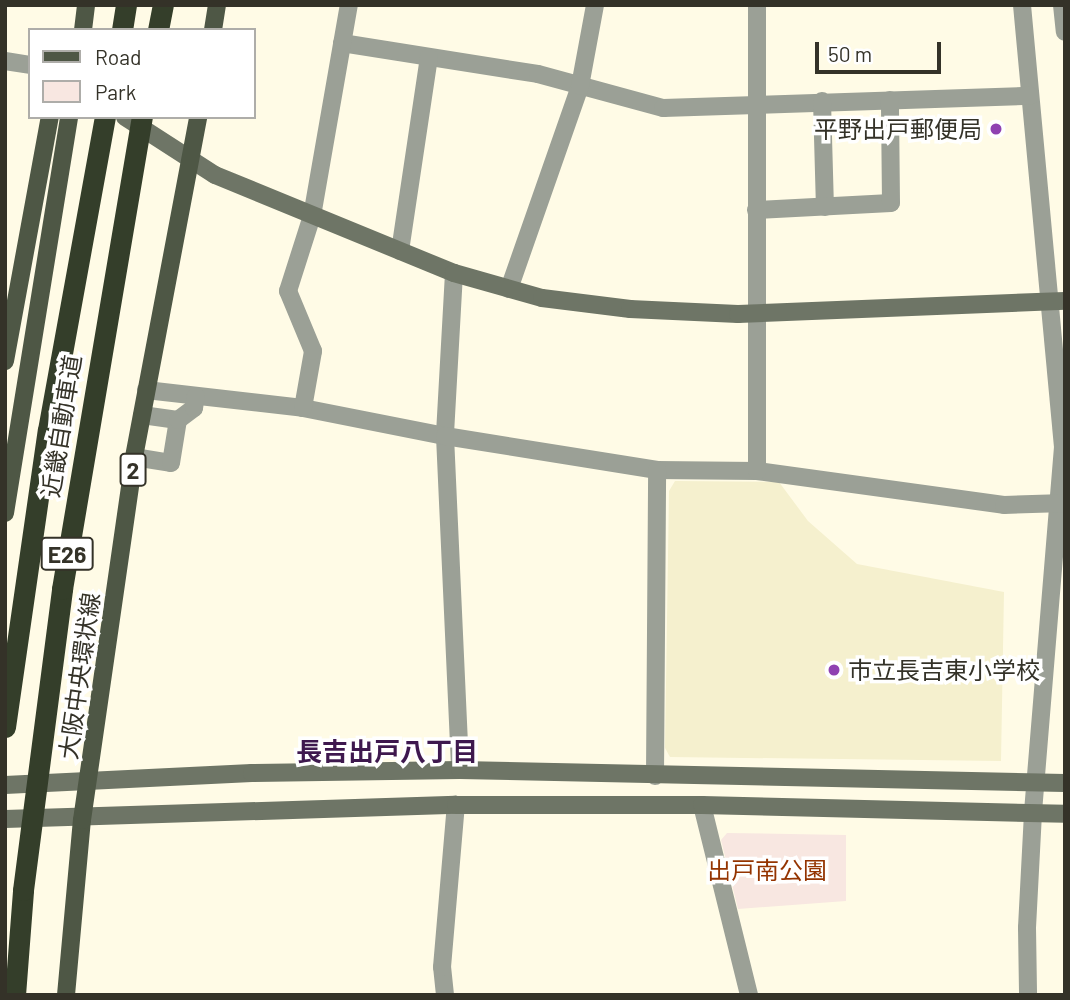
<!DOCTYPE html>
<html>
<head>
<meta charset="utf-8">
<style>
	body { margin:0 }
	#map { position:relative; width:1070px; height:1000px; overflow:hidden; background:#fffbe6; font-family:Barlow,"Noto Sans JP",sans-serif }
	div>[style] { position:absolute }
	.built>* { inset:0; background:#f5f0ce }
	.green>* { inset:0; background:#f8e7e1 }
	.street>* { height:18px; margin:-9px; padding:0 9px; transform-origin:9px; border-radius:9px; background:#9ba096 }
	.secondary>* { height:18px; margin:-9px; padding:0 9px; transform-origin:9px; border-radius:9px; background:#6e7566 }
	.primary>* { height:18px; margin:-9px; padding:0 9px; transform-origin:9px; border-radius:9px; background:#4e5745 }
	.highway>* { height:21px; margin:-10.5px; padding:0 10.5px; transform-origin:10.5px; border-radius:10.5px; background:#343e2a }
	.highway-bridge>* { height:21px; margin:-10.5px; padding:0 10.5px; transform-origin:10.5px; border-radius:10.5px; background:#343e2a }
	.dots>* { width:19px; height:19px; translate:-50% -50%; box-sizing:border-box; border:4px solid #fff; border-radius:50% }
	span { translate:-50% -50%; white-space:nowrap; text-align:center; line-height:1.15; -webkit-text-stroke:7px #fff; paint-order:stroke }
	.shield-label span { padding:2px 5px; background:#fff; border:2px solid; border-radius:5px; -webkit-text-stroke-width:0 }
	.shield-label { font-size:23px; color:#343228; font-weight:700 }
	.poi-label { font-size:24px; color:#343228 }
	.right { translate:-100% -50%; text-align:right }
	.left { translate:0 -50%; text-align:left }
	.street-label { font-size:24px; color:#343228 }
	.park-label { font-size:24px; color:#943401 }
	.neighbourhood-label { font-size:26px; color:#3e184e; font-weight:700 }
	.frame { position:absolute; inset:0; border:7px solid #343228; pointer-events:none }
	.legend { position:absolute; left:28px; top:28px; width:228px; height:91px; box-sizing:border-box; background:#fff; border:2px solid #aeada9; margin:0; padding:9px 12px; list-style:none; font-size:21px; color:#343228 }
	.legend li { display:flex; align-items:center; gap:14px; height:35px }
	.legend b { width:35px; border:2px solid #aeada9 }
	.scale { position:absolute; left:815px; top:42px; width:126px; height:32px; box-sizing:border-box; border:4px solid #343228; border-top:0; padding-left:9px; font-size:21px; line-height:24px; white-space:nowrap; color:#343228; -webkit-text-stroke:5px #fff; paint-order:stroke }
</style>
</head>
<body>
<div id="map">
	<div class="built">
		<i style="clip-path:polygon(675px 481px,779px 482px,808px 521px,857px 564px,1004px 592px,1001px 761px,670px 757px,665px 748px,669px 491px)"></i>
	</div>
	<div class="green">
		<i style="clip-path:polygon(727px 833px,846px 835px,846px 901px,738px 909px,721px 840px)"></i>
	</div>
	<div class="street">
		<i style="left:1022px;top:5px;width:444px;rotate:84.7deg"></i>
		<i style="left:1063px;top:447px;width:367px;rotate:94.7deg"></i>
		<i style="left:1033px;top:813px;width:115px;rotate:93deg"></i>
		<i style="left:1027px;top:928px;width:67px;rotate:89.1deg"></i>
		<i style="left:1062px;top:5px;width:27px;rotate:84deg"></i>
		<i style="left:342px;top:43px;width:198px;rotate:9deg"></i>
		<i style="left:538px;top:74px;width:130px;rotate:15.2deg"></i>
		<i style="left:663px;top:108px;width:367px;rotate:-1.9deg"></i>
		<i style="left:5px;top:61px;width:25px;rotate:9deg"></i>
		<i style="left:822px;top:101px;width:106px;rotate:88.4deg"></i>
		<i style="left:756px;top:210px;width:135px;rotate:-3deg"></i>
		<i style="left:891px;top:203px;width:103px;rotate:-90.6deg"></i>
		<i style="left:400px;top:251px;width:196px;rotate:-81.5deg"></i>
		<i style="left:454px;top:273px;width:163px;rotate:93.2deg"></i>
		<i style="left:445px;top:436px;width:334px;rotate:87.4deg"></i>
		<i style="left:509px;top:289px;width:215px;rotate:-70.7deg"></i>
		<i style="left:580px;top:86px;width:82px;rotate:-79.5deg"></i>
		<i style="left:146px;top:390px;width:158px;rotate:6.5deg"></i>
		<i style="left:303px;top:408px;width:145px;rotate:11.2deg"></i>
		<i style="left:445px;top:436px;width:215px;rotate:9.1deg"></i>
		<i style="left:657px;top:470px;width:100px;rotate:0.6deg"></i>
		<i style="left:757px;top:471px;width:249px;rotate:7.8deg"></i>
		<i style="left:1004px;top:505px;width:61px;rotate:-1.9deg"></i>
		<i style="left:303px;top:408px;width:58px;rotate:-80deg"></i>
		<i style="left:313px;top:351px;width:65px;rotate:-112.6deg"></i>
		<i style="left:288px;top:291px;width:79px;rotate:-72.3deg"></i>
		<i style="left:312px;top:216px;width:214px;rotate:-80.1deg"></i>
		<i style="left:142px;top:415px;width:36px;rotate:8deg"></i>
		<i style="left:134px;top:457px;width:37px;rotate:9deg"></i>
		<i style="left:171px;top:463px;width:44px;rotate:-80.8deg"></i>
		<i style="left:178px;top:420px;width:20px;rotate:-37deg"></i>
		<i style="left:194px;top:408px;width:12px;rotate:-81deg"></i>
		<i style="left:757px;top:471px;width:466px;rotate:-90deg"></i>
		<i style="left:655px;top:776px;width:306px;rotate:-89.6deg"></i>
		<i style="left:702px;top:805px;width:196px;rotate:76.1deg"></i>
		<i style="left:445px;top:995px;width:28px;rotate:-96deg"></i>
		<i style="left:442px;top:967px;width:163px;rotate:-85.1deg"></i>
	</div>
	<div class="secondary">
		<i style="left:125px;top:117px;width:107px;rotate:32.8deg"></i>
		<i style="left:215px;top:175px;width:258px;rotate:22.3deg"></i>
		<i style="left:454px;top:273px;width:91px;rotate:15.9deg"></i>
		<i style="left:542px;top:298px;width:89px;rotate:7.1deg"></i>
		<i style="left:630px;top:309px;width:108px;rotate:2.7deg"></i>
		<i style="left:738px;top:314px;width:327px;rotate:-2.3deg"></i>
		<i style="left:5px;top:785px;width:247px;rotate:-2.8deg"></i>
		<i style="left:252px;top:773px;width:208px;rotate:-0.8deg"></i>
		<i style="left:460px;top:770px;width:605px;rotate:1.23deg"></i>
		<i style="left:5px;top:819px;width:451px;rotate:-1.8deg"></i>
		<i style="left:456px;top:805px;width:246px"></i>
		<i style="left:702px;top:805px;width:363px;rotate:1.4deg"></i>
	</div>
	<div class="primary">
		<i style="left:83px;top:30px;width:25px;rotate:-83deg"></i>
		<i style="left:213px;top:30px;width:25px;rotate:-81deg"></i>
		<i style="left:5px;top:361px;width:248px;rotate:-79.6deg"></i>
		<i style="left:5px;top:513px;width:401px;rotate:-80.8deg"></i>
		<i style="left:66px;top:995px;width:176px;rotate:-84.8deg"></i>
		<i style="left:82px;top:820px;width:367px;rotate:-81.8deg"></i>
		<i style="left:134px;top:457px;width:346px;rotate:-79.3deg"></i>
	</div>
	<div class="highway">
		<i style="left:122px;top:30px;width:25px;rotate:-81deg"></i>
		<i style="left:158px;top:30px;width:25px;rotate:-79deg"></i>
		<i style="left:5px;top:727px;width:300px;rotate:-81.8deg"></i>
		<i style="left:48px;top:430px;width:318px;rotate:-79.7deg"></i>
	</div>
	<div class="highway-bridge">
		<i style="left:15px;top:995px;width:105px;rotate:-85.6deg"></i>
		<i style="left:23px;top:890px;width:304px;rotate:-82.6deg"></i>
		<i style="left:62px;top:589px;width:479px;rotate:-80.4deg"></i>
	</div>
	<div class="dots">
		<i style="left:996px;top:129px;background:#8f41b1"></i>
		<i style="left:834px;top:670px;background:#8f41b1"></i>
	</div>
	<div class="shield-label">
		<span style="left:133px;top:470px">2</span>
		<span style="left:67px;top:554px">E26</span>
	</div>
	<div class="poi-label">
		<span class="right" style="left:982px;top:129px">平野出戸郵便局</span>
		<span class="left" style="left:848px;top:670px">市立長吉東小学校</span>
	</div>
	<div class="street-label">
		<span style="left:61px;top:426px;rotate:-81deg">近畿自動車道</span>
		<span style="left:79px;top:676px;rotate:-82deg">大阪中央環状線</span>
	</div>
	<div class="park-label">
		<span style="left:767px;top:870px">出戸南公園</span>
	</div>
	<div class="neighbourhood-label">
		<span style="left:387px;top:751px">長吉出戸八丁目</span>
	</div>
	<div class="frame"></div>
	<ul class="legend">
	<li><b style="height:9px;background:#4e5745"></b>Road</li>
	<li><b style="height:19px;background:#f8e7e1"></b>Park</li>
	</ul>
	<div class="scale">50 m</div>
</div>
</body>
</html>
